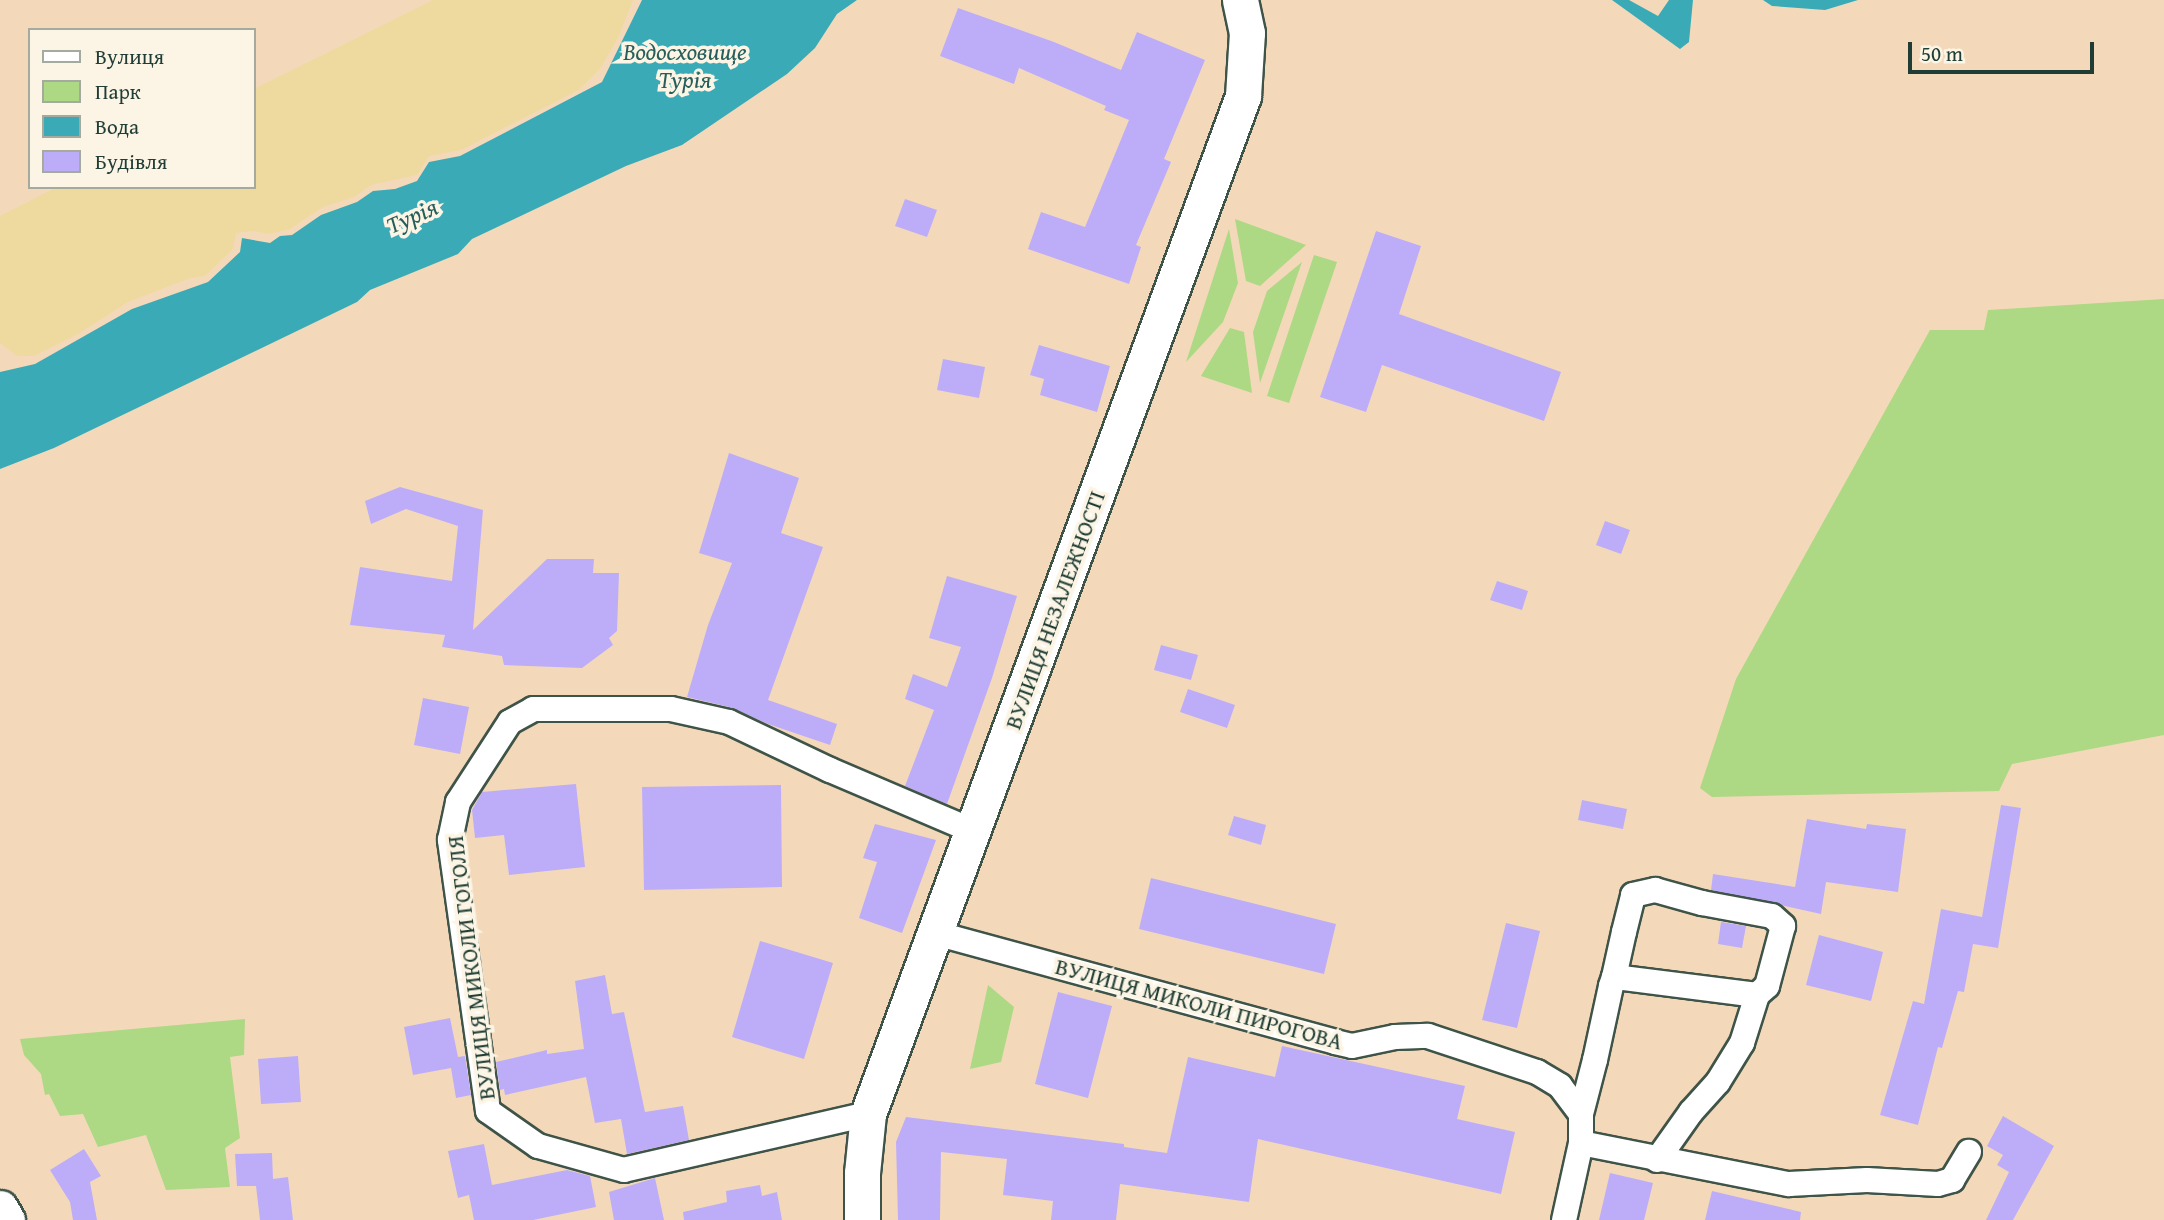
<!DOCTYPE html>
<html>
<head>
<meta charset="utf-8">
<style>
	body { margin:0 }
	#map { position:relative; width:2164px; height:1220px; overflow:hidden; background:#f3d9ba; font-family:"Gentium Book Plus",serif }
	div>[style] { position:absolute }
	.green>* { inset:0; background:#add884 }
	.sand>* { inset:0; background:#eeda9e }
	.water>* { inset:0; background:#3aabb6 }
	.building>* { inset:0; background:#bdadf9 }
	.roads { filter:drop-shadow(2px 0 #3f5448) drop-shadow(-2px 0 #3f5448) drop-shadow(0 2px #3f5448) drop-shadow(0 -2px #3f5448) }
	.minor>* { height:24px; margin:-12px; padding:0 12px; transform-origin:12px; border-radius:12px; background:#fff }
	.secondary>* { height:35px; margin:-17.5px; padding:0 17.5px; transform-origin:17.5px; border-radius:17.5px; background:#fff }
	span { translate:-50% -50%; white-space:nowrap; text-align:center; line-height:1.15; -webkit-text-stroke:7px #fcf5e5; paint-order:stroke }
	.street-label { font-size:23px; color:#1f3d34 }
	.water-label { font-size:24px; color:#275e5b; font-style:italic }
	.legend { position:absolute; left:28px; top:28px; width:228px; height:161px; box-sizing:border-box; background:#fcf5e5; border:2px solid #a4ab9e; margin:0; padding:9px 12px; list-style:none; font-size:21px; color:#1f3d34 }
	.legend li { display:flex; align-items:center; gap:14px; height:35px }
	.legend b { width:35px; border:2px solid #a4ab9e }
	.scale { position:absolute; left:1908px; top:42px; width:186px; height:32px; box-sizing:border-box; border:4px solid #1f3d34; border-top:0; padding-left:9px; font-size:21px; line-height:24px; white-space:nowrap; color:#1f3d34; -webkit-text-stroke:5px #fcf5e5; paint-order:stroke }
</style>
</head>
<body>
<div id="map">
	<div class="green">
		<i style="clip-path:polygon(1235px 219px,1306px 245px,1260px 286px,1246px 281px)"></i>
		<i style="clip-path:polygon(1229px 229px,1238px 283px,1223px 322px,1186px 362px)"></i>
		<i style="clip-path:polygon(1314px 255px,1337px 262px,1289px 403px,1267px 396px)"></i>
		<i style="clip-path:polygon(1302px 262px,1260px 383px,1253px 332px,1267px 291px)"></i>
		<i style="clip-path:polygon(2164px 299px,2164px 735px,2012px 764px,1999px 791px,1712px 797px,1700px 788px,1736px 679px,1930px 330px,1984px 330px,1988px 310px)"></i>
		<i style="clip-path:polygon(1230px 328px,1244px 332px,1252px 393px,1201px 376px)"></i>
		<i style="clip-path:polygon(988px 985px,1014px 1007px,1001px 1062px,970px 1069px)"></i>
		<i style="clip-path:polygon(245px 1019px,244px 1055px,230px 1057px,240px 1138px,225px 1148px,230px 1187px,166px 1190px,146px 1135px,98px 1147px,83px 1114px,60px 1116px,49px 1094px,45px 1095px,41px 1074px,24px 1055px,20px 1039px)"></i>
	</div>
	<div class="sand">
		<i style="clip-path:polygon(433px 0,633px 0,618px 38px,600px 69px,579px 90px,461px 150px,429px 156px,417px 175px,371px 185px,354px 197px,323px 207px,290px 229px,269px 234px,252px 231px,236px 233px,233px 249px,205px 276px,190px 278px,128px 302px,78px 334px,34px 356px,17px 356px,0 343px,0 216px,57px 187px,254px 187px,254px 89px)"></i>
	</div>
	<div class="water">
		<i style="clip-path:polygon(642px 0,857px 0,837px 14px,815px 48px,787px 74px,682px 145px,626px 166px,472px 239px,458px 254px,370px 290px,357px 302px,54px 448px,0 469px,0 372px,35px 364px,132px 309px,208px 282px,240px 252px,242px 238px,270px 243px,280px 236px,292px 235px,321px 215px,357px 202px,373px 191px,395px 189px,417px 181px,429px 162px,460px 156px,602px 82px)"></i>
		<i style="clip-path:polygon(1612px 0,1629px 0,1658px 16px,1669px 0,1693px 0,1689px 42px,1680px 49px)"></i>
		<i style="clip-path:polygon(1763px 0,1858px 0,1825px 10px,1772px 6px)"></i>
	</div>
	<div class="building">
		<i style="clip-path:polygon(958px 8px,1054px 42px,1121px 70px,1137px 32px,1205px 60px,1164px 159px,1171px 162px,1136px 245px,1141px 247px,1129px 284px,1028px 249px,1041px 212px,1085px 227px,1129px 120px,1104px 110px,1106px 106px,1019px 68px,1014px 84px,940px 56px)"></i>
		<i style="clip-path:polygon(905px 199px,937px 210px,927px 237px,895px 226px)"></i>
		<i style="clip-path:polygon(1376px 231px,1421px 246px,1399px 314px,1561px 372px,1544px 421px,1382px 365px,1366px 412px,1320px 397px)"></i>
		<i style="clip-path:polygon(1039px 345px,1110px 366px,1097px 412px,1040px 395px,1044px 379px,1030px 375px)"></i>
		<i style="clip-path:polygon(943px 359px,985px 367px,979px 398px,937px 390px)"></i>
		<i style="clip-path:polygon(729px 453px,799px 478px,781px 533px,823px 547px,768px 700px,837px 724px,830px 745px,768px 724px,733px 708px,687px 697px,708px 625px,732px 563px,699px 553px)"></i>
		<i style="clip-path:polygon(400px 487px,483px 510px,473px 630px,547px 559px,594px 559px,593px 573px,619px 573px,617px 631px,609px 638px,613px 645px,582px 668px,504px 665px,502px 656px,442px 647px,445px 635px,350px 625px,360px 567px,452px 581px,458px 526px,406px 509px,371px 524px,365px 501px)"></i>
		<i style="clip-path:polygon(1605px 521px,1630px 530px,1621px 554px,1596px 545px)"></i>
		<i style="clip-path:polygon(947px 576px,1017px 596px,992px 678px,947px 804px,905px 786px,934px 710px,905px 699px,913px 674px,947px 687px,961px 647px,929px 638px)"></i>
		<i style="clip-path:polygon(1497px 581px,1528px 591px,1522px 610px,1490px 600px)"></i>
		<i style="clip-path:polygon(1161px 645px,1198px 655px,1191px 680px,1154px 670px)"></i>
		<i style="clip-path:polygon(1188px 689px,1235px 705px,1227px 728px,1180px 712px)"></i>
		<i style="clip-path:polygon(423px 698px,469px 707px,460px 754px,414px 745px)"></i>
		<i style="clip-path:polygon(576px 784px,585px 867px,509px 875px,504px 835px,475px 838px,472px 810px,482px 792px)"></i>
		<i style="clip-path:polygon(781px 785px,782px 887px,644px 890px,642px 787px)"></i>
		<i style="clip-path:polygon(1582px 800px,1627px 809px,1623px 829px,1578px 820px)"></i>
		<i style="clip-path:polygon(2001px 805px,2021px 808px,1998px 948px,1973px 944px,1964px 992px,1958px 991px,1942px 1048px,1938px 1047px,1918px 1125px,1880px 1115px,1913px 1001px,1924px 1004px,1941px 909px,1982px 917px)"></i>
		<i style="clip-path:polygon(1234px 816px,1266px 825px,1261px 845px,1228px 835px)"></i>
		<i style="clip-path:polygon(1807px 819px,1866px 829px,1867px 824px,1906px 829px,1898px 892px,1826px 882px,1821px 914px,1711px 890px,1713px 874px,1795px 887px)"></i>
		<i style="clip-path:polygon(875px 824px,936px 840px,902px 933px,859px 918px,877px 862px,863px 858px)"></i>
		<i style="clip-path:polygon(1151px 878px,1336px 924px,1324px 974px,1139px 929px)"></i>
		<i style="clip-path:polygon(1721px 922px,1746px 926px,1742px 948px,1718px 944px)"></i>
		<i style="clip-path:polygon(1506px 923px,1540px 931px,1517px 1028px,1482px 1020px)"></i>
		<i style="clip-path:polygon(1819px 935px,1883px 952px,1871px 1001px,1806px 985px)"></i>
		<i style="clip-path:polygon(760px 941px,833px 963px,804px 1059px,732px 1037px)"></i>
		<i style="clip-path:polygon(605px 975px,612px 1014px,624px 1012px,645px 1112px,683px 1106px,689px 1140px,627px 1154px,621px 1119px,595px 1123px,586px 1077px,505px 1095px,504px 1089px,500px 1090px,496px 1062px,547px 1050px,547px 1054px,584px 1049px,575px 981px)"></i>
		<i style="clip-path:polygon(1058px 992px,1112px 1006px,1088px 1098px,1035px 1084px)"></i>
		<i style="clip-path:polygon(450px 1018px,458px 1057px,465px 1056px,471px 1095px,456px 1098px,451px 1068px,413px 1075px,404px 1027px)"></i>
		<i style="clip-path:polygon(1282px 1046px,1465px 1086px,1457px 1119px,1515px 1132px,1501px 1194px,1258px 1139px,1249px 1202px,1120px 1184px,1116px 1220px,1051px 1220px,1053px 1201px,1003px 1195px,1007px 1159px,941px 1152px,940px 1220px,898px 1220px,896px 1142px,906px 1117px,1124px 1144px,1124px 1147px,1167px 1153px,1188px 1057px,1275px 1077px)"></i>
		<i style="clip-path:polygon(298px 1056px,301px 1102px,261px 1104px,258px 1059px)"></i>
		<i style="clip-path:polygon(2003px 1116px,2054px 1146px,2013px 1220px,1986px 1220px,2009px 1172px,1997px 1165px,2003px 1155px,1987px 1146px)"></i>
		<i style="clip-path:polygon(484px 1144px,492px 1185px,567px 1170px,590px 1176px,596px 1207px,533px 1220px,474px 1220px,469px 1195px,458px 1198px,448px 1151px)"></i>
		<i style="clip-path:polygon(84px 1149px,101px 1176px,90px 1182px,97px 1220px,73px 1220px,70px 1202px,50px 1170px)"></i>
		<i style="clip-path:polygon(272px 1153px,273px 1179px,288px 1177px,293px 1220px,260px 1220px,256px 1186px,237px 1186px,235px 1154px)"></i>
		<i style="clip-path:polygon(1610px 1173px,1653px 1183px,1644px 1220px,1599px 1220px)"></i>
		<i style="clip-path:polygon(655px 1178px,664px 1220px,614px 1220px,609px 1192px)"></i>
		<i style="clip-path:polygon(760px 1185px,762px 1196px,777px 1192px,782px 1220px,684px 1220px,683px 1212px,727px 1202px,726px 1191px)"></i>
		<i style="clip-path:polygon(1712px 1191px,1801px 1212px,1800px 1220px,1705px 1220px)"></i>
	</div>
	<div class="roads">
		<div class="minor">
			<i style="left:935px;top:933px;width:415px;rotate:15.2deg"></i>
			<i style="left:1335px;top:1042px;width:17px;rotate:13deg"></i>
			<i style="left:1352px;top:1046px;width:44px;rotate:-11.8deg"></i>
			<i style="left:1395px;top:1037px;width:33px;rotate:-2deg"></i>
			<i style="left:1428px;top:1036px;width:115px;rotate:18.3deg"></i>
			<i style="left:1537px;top:1072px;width:27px;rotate:31deg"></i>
			<i style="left:1560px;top:1086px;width:35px;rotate:53deg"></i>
			<i style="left:1581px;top:1114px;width:29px;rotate:90deg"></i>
			<i style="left:1581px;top:1143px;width:79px;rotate:102.4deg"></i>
			<i style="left:868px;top:1114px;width:250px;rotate:167.1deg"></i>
			<i style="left:624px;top:1170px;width:89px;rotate:-164.4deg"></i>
			<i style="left:538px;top:1146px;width:61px;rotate:-145deg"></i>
			<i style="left:488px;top:1111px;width:274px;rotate:-98deg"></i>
			<i style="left:450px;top:840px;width:39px;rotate:-78deg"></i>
			<i style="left:458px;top:802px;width:95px;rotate:-57deg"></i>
			<i style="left:510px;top:722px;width:26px;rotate:-29deg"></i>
			<i style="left:533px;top:709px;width:138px"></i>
			<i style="left:671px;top:709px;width:59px;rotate:12.6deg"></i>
			<i style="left:729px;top:722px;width:112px;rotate:25.4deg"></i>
			<i style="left:830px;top:770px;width:155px;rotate:23.1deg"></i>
			<i style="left:1581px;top:1114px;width:56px;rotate:-75.5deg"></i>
			<i style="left:1595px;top:1060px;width:76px;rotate:-77.8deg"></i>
			<i style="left:1611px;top:986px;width:9px;rotate:-72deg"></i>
			<i style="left:1614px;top:977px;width:46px;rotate:-77.5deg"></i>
			<i style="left:1624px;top:932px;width:38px;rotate:-76deg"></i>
			<i style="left:1633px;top:895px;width:23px;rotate:-13deg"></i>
			<i style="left:1655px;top:890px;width:49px;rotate:15.5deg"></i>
			<i style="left:1702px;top:903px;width:71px;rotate:10.5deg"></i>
			<i style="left:1772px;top:916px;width:15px;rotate:42deg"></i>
			<i style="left:1783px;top:926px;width:62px;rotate:104.9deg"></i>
			<i style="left:1767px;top:986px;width:13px;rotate:138deg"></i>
			<i style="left:1757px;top:995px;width:144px;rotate:-172.8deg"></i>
			<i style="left:1581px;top:1143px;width:212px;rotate:11.2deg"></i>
			<i style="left:1789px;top:1184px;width:78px;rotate:-2.9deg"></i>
			<i style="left:1867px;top:1180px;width:71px;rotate:3.2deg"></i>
			<i style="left:1938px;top:1184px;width:15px;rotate:-16deg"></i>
			<i style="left:1952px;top:1180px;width:33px;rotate:-59deg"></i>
			<i style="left:1657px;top:1160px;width:59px;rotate:-54.7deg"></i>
			<i style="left:1691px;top:1112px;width:40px;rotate:-48deg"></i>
			<i style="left:1718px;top:1082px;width:46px;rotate:-58.4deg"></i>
			<i style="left:1742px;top:1043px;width:50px;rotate:-72.6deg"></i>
		</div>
		<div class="secondary">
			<i style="left:0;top:1208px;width:14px;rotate:60deg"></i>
			<i style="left:862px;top:1220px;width:47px;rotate:-90deg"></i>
			<i style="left:862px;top:1173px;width:59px;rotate:-84.2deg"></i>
			<i style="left:868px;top:1114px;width:1085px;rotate:-69.78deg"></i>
			<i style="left:1243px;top:96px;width:63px;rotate:-86.4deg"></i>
			<i style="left:1247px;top:33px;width:34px;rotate:-102deg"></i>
		</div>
	</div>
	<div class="street-label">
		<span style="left:1055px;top:610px;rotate:-70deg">ВУЛИЦЯ НЕЗАЛЕЖНОСТІ</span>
		<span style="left:471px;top:968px;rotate:-97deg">ВУЛИЦЯ МИКОЛИ ГОГОЛЯ</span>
		<span style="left:1199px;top:1004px;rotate:15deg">ВУЛИЦЯ МИКОЛИ ПИРОГОВА</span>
	</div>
	<div class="water-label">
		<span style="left:685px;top:66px">Водосховище<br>Турія</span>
		<span style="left:412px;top:216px;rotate:-24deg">Турія</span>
	</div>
	<ul class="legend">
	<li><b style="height:9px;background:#fff"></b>Вулиця</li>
	<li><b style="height:19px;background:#add884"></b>Парк</li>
	<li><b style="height:19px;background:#3aabb6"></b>Вода</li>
	<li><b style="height:19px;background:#bdadf9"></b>Будівля</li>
	</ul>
	<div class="scale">50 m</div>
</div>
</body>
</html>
